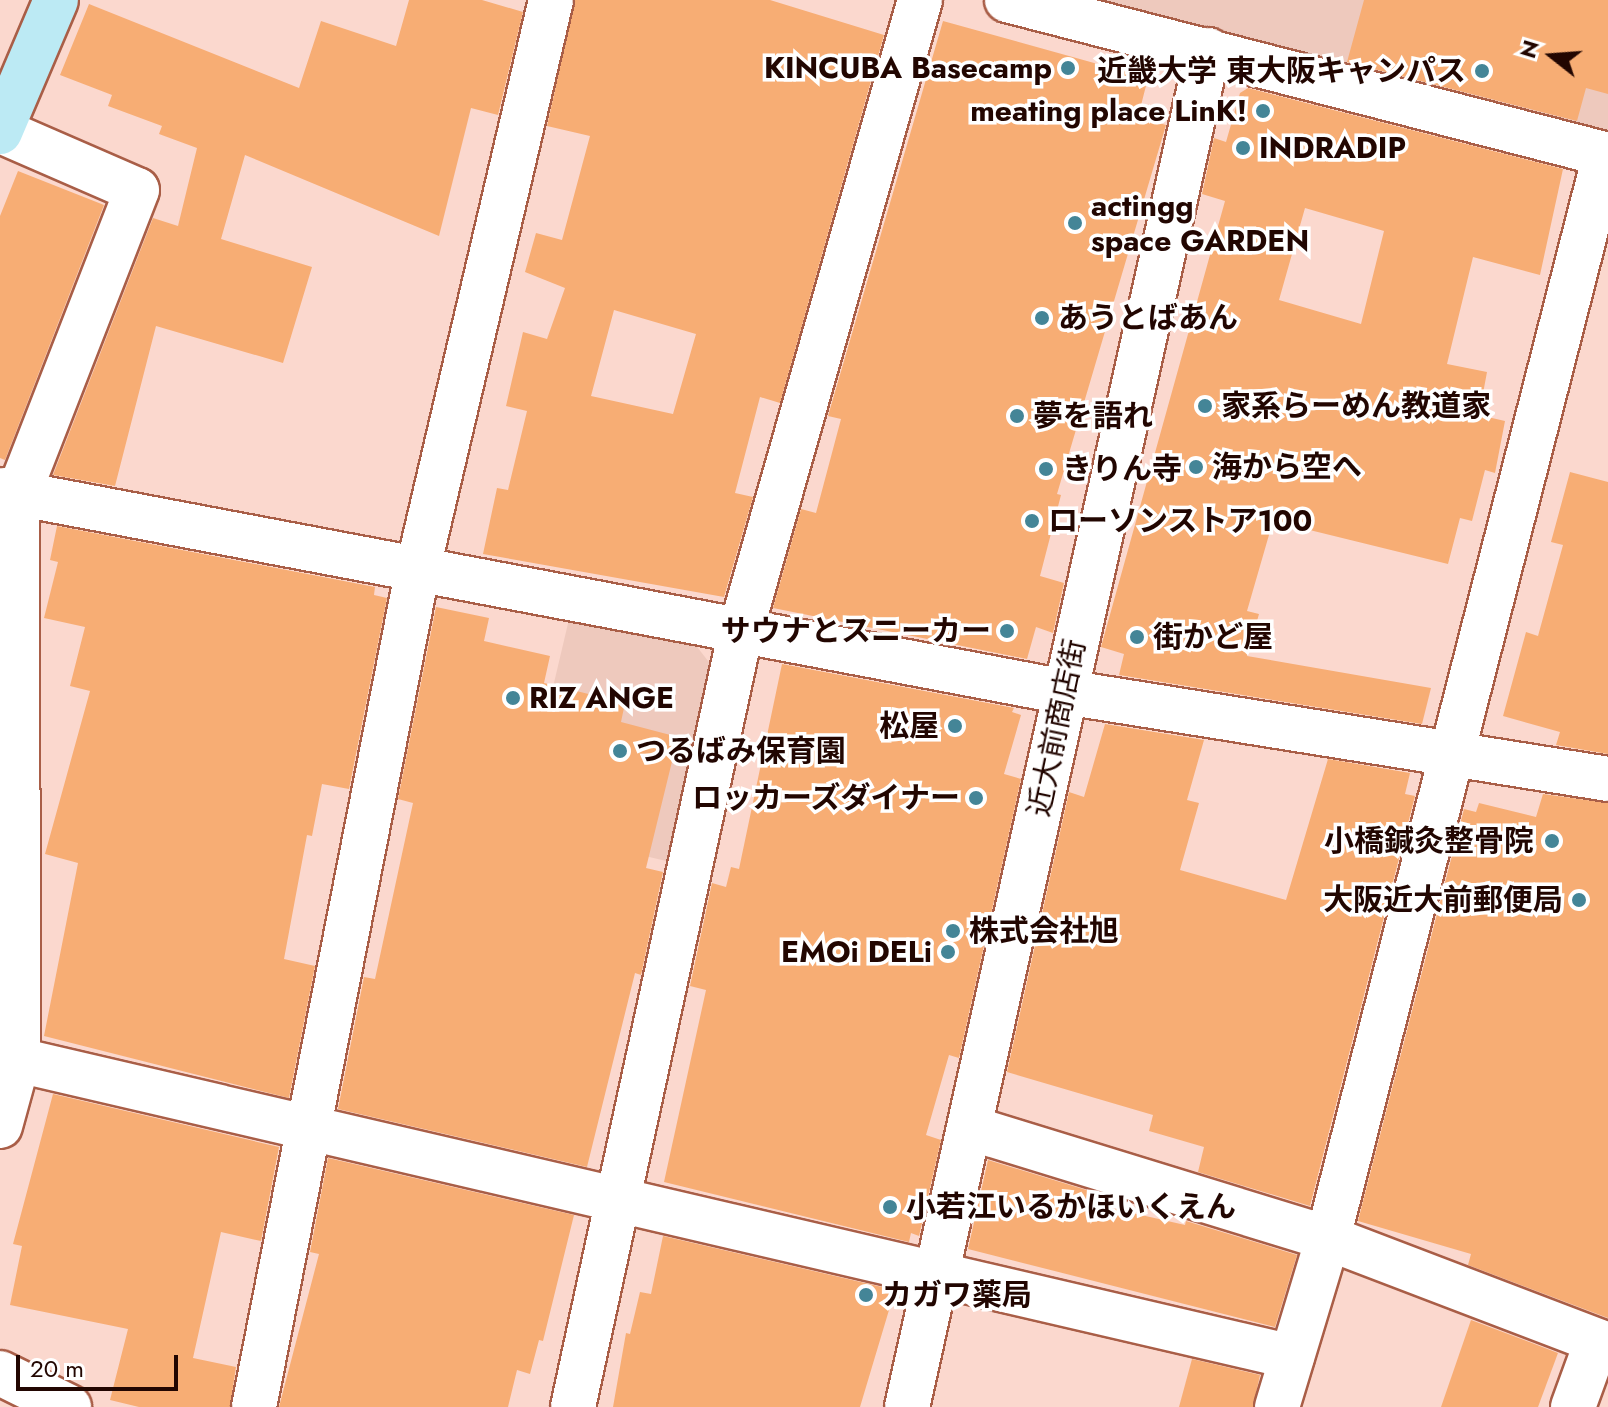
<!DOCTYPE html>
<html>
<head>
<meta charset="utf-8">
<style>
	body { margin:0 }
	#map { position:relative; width:1608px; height:1407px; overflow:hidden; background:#fbd8ce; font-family:Jost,"Noto Sans JP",sans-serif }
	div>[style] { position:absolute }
	.built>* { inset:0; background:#eec9bd }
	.building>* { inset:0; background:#f7ad74 }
	.roads { filter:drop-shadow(2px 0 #a95e47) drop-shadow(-2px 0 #a95e47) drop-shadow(0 2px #a95e47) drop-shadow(0 -2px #a95e47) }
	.street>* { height:44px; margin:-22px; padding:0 22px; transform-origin:22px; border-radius:22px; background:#fff }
	.secondary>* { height:44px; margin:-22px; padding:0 22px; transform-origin:22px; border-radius:22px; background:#bceaf4 }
	.dots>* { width:22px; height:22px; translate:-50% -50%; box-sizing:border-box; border:4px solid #fff; border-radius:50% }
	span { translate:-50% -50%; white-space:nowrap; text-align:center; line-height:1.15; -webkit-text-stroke:7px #fff; paint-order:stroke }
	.poi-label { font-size:30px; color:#220601; font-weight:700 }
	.right { translate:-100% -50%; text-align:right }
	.left { translate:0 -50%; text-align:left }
	.street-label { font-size:30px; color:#220601 }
	.north { position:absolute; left:1512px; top:16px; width:80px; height:80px; -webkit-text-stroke:6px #fff; paint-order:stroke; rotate:287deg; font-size:22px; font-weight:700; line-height:32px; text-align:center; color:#220601 }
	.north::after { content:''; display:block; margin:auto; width:28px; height:36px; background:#220601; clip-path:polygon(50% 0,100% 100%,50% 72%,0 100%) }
	.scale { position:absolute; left:16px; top:1355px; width:162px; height:36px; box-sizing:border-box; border:4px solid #220601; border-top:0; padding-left:10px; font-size:24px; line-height:28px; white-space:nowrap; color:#220601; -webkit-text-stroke:6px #fff; paint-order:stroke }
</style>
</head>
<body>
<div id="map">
	<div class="built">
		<i style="clip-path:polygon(1104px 0,1608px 0,1608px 142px)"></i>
		<i style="clip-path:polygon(570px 615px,694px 643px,719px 675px,675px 863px,520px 827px)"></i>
	</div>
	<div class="building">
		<i style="clip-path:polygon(409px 0,482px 0,523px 12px,498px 115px,471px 108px,439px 236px,245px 155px,221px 239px,312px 267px,283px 363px,156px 326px,115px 486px,53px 475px,153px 218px,178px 226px,197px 148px,159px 134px,162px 126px,108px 106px,112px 95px,60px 75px,89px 4px,299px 88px,321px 21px,396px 46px)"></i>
		<i style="clip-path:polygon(evenodd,575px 0,770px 0,884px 35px,780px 403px,760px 397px,735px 493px,753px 497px,724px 597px,483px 554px,497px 488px,508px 490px,527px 411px,506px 406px,523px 332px,547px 339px,565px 288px,525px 272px,536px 233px,562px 240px,590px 136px,547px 126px,575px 0,614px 310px,696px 334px,673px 414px,591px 396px,614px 310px)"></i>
		<i style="clip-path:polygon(1364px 0,1608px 0,1608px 94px,1586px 88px,1577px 121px,1347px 62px)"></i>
		<i style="clip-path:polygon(943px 21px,1148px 78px,1138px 117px,1166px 125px,1057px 494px,1061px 495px,1040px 576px,1064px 583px,1053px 633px,1036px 627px,1027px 659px,773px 608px,801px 509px,816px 513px,841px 419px,828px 416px)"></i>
		<i style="clip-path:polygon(evenodd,1248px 88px,1563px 169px,1540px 275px,1473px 257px,1447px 364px,1487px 372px,1479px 415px,1505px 421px,1495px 473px,1485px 470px,1472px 521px,1460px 518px,1448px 564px,1273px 521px,1247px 611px,1259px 614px,1247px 656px,1431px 688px,1422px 724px,1119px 675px,1124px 654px,1101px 647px,1225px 201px,1202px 194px,1214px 138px,1226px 142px,1240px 93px,1248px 88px,1305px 208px,1384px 231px,1361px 324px,1279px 300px,1305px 208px)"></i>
		<i style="clip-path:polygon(18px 171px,104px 205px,5px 460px,0 458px,0 216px)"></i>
		<i style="clip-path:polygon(1570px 472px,1608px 482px,1608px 754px,1556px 745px,1560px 732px,1503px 716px,1526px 632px,1538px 636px,1563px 545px,1551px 542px)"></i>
		<i style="clip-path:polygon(57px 526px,375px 587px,374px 595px,387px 598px,349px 789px,322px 784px,312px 836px,307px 835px,284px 959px,315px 966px,289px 1098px,44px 1036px,78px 863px,45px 854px,90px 691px,70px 686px,85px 627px,44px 618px,58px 562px,50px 560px)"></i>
		<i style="clip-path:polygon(436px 607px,489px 618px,484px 641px,550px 656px,544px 683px,625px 703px,621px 722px,678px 737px,646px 868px,663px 872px,641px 975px,635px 973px,587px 1167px,338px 1109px,364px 977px,375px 979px,413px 803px,398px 799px)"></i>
		<i style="clip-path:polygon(782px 664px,1014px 708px,1012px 712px,1021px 715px,1004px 774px,1021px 779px,959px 1058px,949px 1055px,926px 1135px,941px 1140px,919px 1236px,911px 1233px,909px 1242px,664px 1182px,706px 990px,690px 986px,712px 883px,726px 887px,731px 867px,739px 869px)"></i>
		<i style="clip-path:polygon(1105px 724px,1204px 740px,1187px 800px,1199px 803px,1180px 870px,1286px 900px,1328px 759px,1410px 773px,1405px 794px,1415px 796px,1310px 1206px,1198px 1172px,1204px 1147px,1149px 1131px,1153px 1115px,1007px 1072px,1069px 792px,1084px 797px)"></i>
		<i style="clip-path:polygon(1543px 794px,1608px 803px,1608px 1318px,1468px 1265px,1471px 1254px,1358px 1221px,1464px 809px,1476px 812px,1479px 803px,1536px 817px)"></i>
		<i style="clip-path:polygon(53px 1094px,279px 1147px,261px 1241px,221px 1232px,193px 1358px,236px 1367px,230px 1407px,139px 1407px,110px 1400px,128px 1329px,10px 1305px,22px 1246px,13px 1244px)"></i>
		<i style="clip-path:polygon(328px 1158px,574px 1215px,543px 1341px,539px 1340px,530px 1374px,517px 1370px,508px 1407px,279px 1407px,319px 1254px,310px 1252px)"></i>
		<i style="clip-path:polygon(988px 1160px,1096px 1193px,1093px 1204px,1185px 1225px,1186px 1221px,1297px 1255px,1275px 1327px,968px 1249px)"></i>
		<i style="clip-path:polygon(663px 1236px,895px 1290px,860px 1407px,613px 1407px,626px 1333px,630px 1334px,640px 1292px,651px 1294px)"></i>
		<i style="clip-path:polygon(1471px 1320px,1558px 1353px,1538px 1407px,1441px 1407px)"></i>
		<i style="clip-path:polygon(1192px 1359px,1260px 1375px,1253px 1407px,1179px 1407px)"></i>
	</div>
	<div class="roads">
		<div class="street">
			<i style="left:1007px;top:0;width:621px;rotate:14.46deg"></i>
			<i style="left:1px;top:131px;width:148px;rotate:23.5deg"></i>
			<i style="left:137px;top:190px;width:330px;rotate:111.3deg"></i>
			<i style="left:17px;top:497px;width:563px;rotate:89.9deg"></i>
			<i style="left:0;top:490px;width:1084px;rotate:10.74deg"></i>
			<i style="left:1065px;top:692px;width:550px;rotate:9.1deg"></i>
			<i style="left:0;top:1126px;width:68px;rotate:-74.7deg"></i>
			<i style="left:18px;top:1060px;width:1308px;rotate:13.12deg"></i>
			<i style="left:970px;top:1128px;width:375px;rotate:17.1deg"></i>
			<i style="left:1328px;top:1238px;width:300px;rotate:20.9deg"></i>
			<i style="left:0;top:1373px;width:77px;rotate:26.2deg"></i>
			<i style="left:254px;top:1407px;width:855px;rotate:-78.94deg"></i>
			<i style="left:418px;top:568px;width:583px;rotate:-76.82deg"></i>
			<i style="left:573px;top:1407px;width:795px;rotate:-77.8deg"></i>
			<i style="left:741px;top:630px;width:655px;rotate:-74.14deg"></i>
			<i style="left:907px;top:1407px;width:1390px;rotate:-77.49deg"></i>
			<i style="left:1277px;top:1407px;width:177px;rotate:-73.2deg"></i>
			<i style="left:1328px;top:1238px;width:1118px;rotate:-75.65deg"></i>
			<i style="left:1573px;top:1407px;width:70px;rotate:-70deg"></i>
		</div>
		<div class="secondary">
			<i style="left:0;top:132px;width:143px;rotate:-67deg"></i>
		</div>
	</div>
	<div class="dots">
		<i style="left:1068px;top:68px;background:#448597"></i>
		<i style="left:1482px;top:71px;background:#448597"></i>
		<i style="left:1263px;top:111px;background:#448597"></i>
		<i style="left:1243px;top:148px;background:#448597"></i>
		<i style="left:1075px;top:223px;background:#448597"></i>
		<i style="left:1042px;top:318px;background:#448597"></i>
		<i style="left:1205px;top:406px;background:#448597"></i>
		<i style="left:1017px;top:416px;background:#448597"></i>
		<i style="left:1196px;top:467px;background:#448597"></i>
		<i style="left:1046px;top:469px;background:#448597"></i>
		<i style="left:1032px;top:521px;background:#448597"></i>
		<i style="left:1007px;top:631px;background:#448597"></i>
		<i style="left:1137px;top:637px;background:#448597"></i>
		<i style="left:513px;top:698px;background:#448597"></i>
		<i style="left:955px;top:726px;background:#448597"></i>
		<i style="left:620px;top:751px;background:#448597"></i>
		<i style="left:976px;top:798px;background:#448597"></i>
		<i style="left:1552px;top:841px;background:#448597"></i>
		<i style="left:1579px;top:900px;background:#448597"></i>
		<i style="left:953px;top:931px;background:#448597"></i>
		<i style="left:948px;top:952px;background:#448597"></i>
		<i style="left:890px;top:1207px;background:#448597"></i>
		<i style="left:866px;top:1295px;background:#448597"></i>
	</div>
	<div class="poi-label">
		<span class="right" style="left:1052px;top:68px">KINCUBA Basecamp</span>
		<span class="right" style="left:1466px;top:71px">近畿大学 東大阪キャンパス</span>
		<span class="right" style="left:1247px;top:111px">meating place LinK!</span>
		<span class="left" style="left:1259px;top:148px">INDRADIP</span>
		<span class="left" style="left:1091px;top:223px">actingg<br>space GARDEN</span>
		<span class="left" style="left:1058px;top:318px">あうとばあん</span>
		<span class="left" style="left:1221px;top:406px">家系らーめん教道家</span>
		<span class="left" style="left:1033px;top:416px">夢を語れ</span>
		<span class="left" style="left:1212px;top:467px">海から空へ</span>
		<span class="left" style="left:1062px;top:469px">きりん寺</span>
		<span class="left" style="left:1048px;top:521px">ローソンストア100</span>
		<span class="right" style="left:991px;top:631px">サウナとスニーカー</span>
		<span class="left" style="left:1153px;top:637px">街かど屋</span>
		<span class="left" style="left:529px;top:698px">RIZ ANGE</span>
		<span class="right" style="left:939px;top:726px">松屋</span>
		<span class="left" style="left:636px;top:751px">つるばみ保育園</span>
		<span class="right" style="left:960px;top:798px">ロッカーズダイナー</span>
		<span class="right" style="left:1534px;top:841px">小橋鍼灸整骨院</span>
		<span class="right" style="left:1563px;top:900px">大阪近大前郵便局</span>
		<span class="left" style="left:969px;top:931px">株式会社旭</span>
		<span class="right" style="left:932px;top:952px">EMOi DELi</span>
		<span class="left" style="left:906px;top:1207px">小若江いるかほいくえん</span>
		<span class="left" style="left:882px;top:1295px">カガワ薬局</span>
	</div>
	<div class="street-label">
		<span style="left:1057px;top:728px;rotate:-78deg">近大前商店街</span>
	</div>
	<div class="north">N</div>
	<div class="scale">20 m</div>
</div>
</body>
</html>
